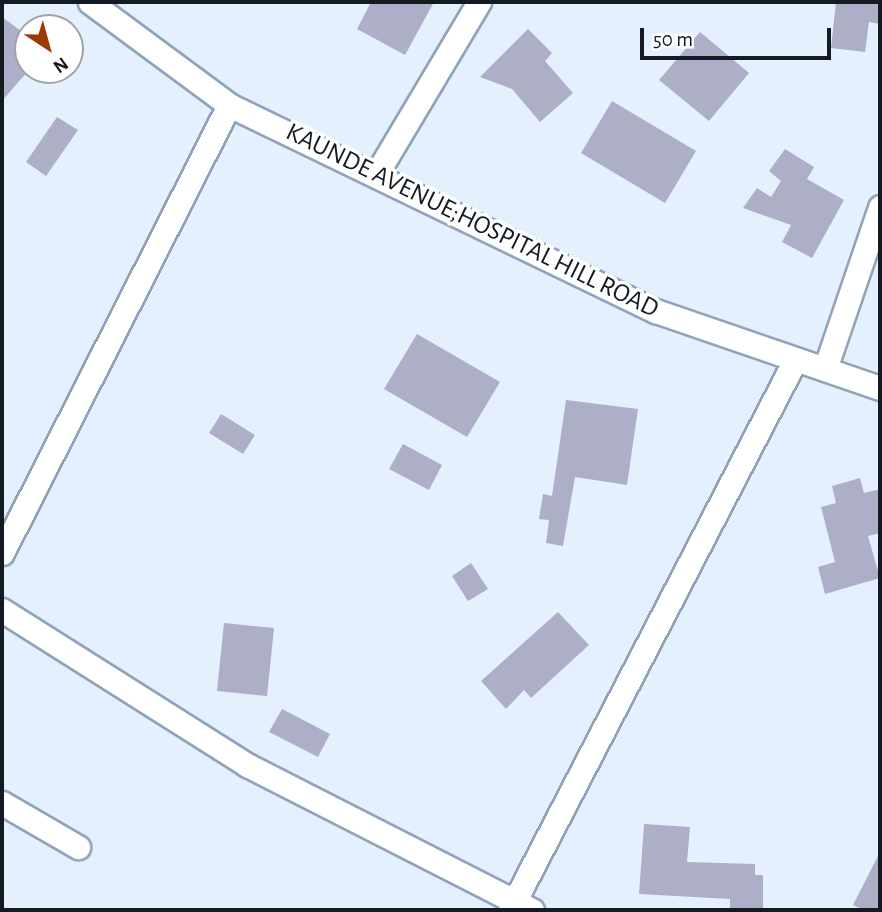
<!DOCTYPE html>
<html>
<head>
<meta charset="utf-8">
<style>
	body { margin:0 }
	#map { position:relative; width:882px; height:912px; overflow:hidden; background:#e4f0fe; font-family:"Alegreya Sans",sans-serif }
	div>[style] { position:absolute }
	.building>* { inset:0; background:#adafc9 }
	.roads { filter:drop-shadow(2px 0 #91a3b9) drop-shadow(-2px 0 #91a3b9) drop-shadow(0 2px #91a3b9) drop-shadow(0 -2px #91a3b9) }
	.street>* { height:23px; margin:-11.5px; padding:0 11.5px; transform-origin:11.5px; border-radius:11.5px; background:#fff }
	span { translate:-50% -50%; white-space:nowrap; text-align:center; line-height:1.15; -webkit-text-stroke:7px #fff; paint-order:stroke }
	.street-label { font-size:26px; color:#131a21 }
	.frame { position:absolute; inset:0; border:4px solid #131a21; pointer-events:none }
	.north { position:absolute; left:14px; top:14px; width:70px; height:70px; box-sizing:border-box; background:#fff; border:2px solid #a1a3a6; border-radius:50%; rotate:144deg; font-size:19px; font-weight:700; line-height:28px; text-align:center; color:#131a21 }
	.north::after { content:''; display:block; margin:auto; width:24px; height:32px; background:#9e3a06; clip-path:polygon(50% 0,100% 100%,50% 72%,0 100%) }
	.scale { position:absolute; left:640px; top:28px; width:191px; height:32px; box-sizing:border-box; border:4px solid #131a21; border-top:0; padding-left:9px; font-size:21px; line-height:24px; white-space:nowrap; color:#131a21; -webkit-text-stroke:5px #fff; paint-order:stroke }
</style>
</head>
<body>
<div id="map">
	<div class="building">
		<i style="clip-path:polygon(371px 2px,434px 2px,405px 55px,357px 29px)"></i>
		<i style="clip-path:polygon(836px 2px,880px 2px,880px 24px,869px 22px,865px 52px,831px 48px)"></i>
		<i style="clip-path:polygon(2px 17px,28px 36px,28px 71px,2px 101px)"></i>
		<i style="clip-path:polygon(528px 29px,552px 53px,545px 61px,573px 93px,540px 122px,512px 89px,480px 77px)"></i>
		<i style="clip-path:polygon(700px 32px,749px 73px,709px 121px,659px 80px)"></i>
		<i style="clip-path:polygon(612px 101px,696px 151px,665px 203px,581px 153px)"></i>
		<i style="clip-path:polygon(57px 117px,78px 130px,46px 176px,26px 162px)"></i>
		<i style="clip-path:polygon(785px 149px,814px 167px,807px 179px,844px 200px,812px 258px,782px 242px,791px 225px,743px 208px,757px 188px,771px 197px,781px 181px,769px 171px)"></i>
		<i style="clip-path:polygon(417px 334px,500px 382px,467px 437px,384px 389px)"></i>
		<i style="clip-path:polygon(566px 400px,638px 409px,627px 485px,575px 477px,563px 546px,546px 543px,549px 520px,539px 519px,543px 494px,552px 496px)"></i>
		<i style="clip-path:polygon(221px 414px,255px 435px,243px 454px,209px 433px)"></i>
		<i style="clip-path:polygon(403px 444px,442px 465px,429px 490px,389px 469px)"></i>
		<i style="clip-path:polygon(860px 478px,864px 493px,880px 489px,880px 533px,868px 536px,880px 578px,825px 594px,818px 567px,835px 562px,821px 507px,836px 503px,832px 486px)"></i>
		<i style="clip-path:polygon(471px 563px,488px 589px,468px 601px,452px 576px)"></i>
		<i style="clip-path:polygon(558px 612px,589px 645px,531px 698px,524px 690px,506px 709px,481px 681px)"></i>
		<i style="clip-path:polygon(224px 623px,274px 628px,267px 696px,217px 691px)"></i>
		<i style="clip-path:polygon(282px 709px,330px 734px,318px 757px,269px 732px)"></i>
		<i style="clip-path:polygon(644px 824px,690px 827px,687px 862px,755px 864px,755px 875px,763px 875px,763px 910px,730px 910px,730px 899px,639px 894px)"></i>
		<i style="clip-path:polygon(880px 852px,880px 910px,864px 910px,853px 905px)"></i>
	</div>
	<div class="roads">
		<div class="street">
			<i style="left:90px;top:2px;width:173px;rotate:36.5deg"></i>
			<i style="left:229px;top:105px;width:474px;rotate:25.8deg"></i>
			<i style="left:656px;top:311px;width:237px;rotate:19deg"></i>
			<i style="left:377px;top:173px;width:199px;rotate:-59.2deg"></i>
			<i style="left:825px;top:369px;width:171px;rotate:-71.2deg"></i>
			<i style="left:2px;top:553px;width:502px;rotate:-63.13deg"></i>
			<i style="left:2px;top:610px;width:290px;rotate:32.3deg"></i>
			<i style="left:247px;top:765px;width:320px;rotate:27deg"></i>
			<i style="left:2px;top:803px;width:88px;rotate:30.1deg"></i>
			<i style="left:510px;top:910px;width:617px;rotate:-62.6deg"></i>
		</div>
	</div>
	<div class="street-label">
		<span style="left:472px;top:221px;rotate:26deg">KAUNDE AVENUE;HOSPITAL HILL ROAD</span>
	</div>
	<div class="frame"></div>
	<div class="north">N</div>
	<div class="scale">50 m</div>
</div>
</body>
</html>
